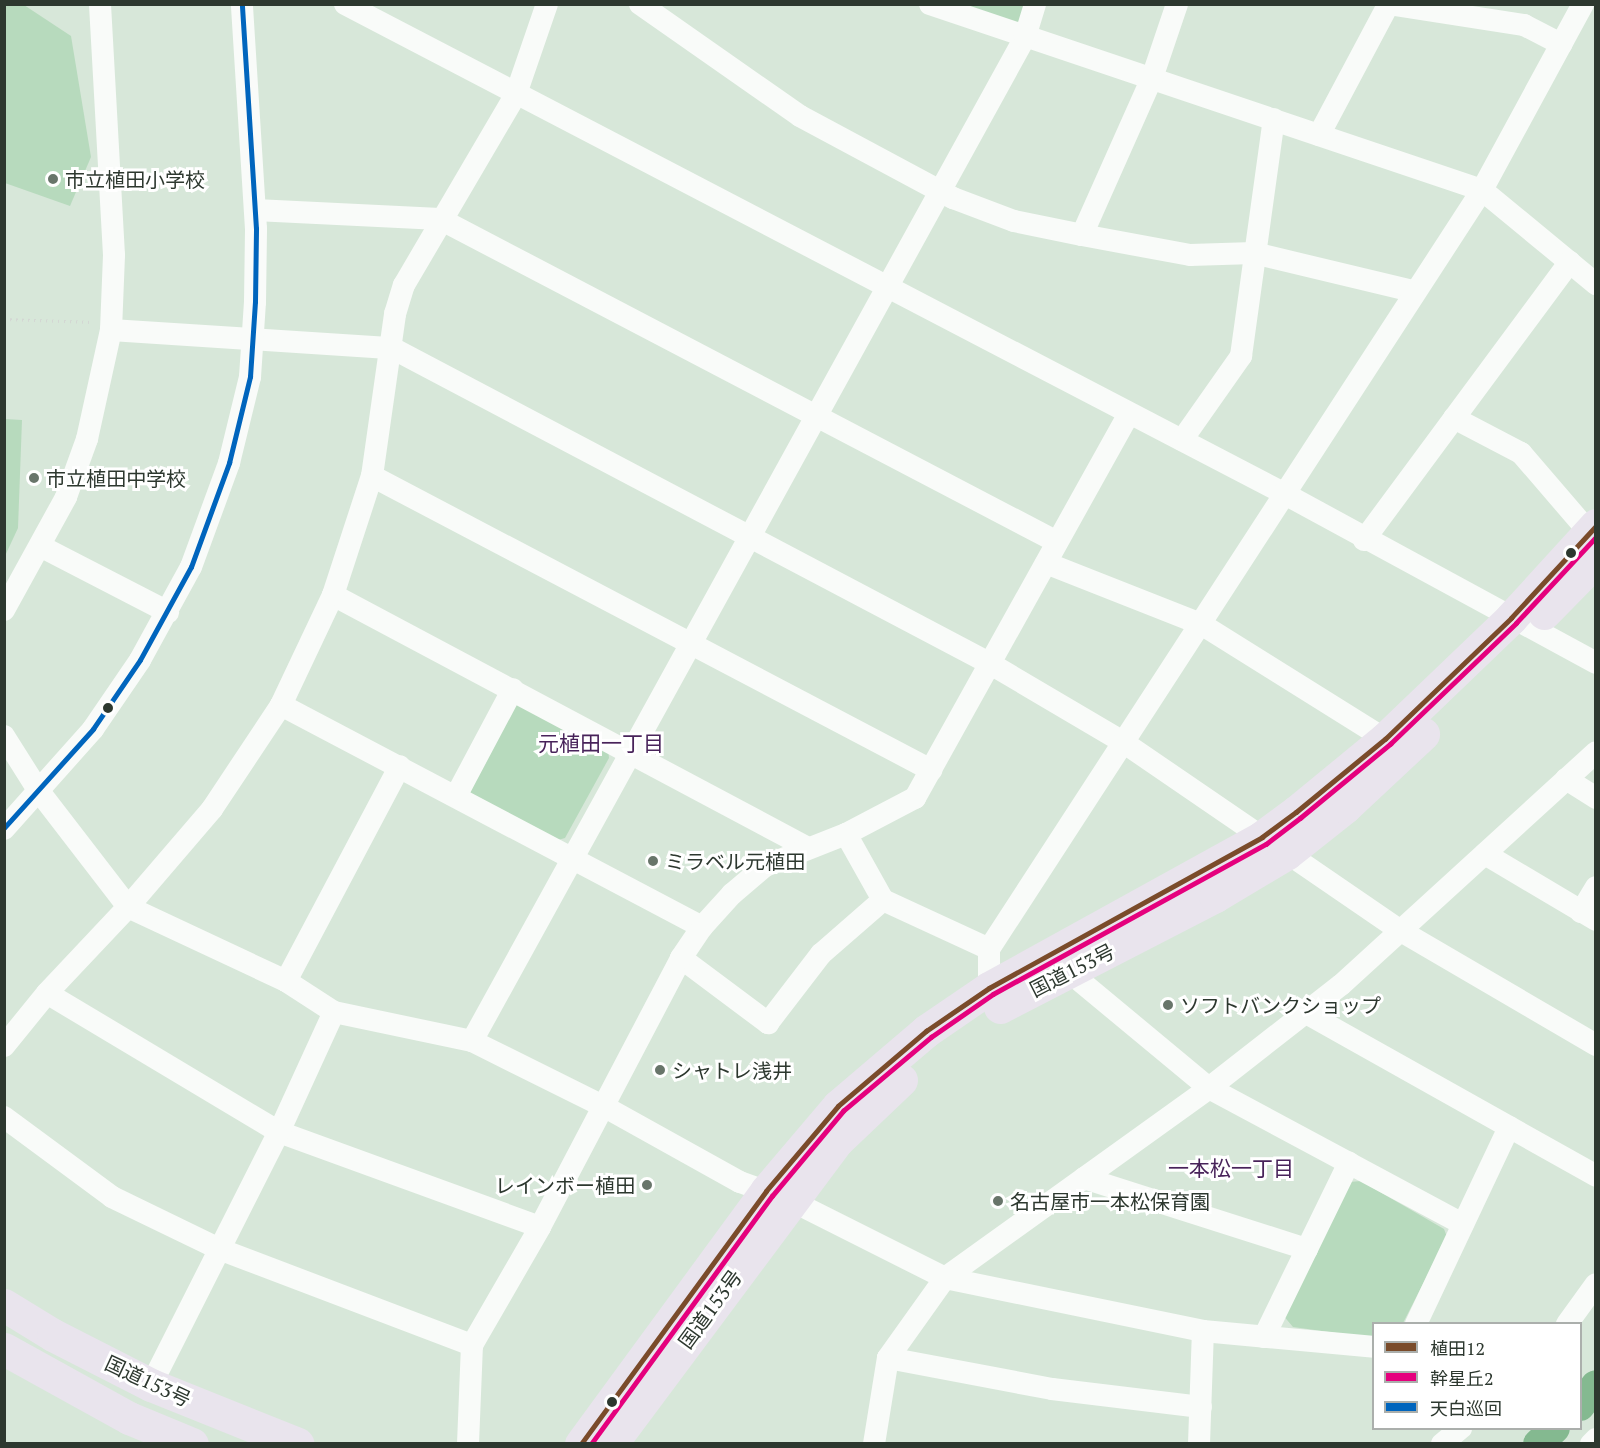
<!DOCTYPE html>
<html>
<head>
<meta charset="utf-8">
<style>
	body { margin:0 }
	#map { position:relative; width:1600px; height:1448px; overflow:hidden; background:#d7e7d9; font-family:"PT Serif","Noto Sans JP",serif }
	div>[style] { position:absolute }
	.green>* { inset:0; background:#b7dabd }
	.river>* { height:30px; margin:-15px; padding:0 15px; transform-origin:15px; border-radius:15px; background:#84b990 }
	.path>* { height:3px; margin-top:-1.5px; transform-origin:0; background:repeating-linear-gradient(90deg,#d3d7d3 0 1.5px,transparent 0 6px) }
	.minor>* { height:22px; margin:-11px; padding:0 11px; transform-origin:11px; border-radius:11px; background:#f9fbf9 }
	.highway>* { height:33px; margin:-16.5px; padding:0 16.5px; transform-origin:16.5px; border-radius:16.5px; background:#e9e4ed }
	.bus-1>* { height:4.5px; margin:-2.25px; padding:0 2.25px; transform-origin:2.25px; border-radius:2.25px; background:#7a4b2a }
	.bus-2>* { height:4.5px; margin:-2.25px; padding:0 2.25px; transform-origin:2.25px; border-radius:2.25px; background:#e5007d }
	.bus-3>* { height:4.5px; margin:-2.25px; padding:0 2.25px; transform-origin:2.25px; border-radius:2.25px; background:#0065bd }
	.dots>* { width:16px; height:16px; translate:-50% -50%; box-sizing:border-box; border:3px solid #fff; border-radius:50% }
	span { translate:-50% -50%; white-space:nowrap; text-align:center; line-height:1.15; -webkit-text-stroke:6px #fff; paint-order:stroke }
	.poi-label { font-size:20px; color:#2d382f }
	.left { translate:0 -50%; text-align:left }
	.right { translate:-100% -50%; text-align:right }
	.street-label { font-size:20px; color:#2d382f }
	.neighbourhood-label { font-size:21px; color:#48235a }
	.frame { position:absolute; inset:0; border:6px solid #2d382f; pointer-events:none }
	.legend { position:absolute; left:1372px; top:1322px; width:210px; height:108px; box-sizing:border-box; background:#fff; border:2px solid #abafac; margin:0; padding:8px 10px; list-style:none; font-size:18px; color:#2d382f }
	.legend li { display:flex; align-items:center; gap:12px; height:30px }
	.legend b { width:30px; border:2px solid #abafac }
</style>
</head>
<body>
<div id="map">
	<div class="green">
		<i style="clip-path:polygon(5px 4px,24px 5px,71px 36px,91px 157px,70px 206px,5px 183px)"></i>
		<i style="clip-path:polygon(965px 5px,1028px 5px,1022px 25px)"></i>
		<i style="clip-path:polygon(5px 419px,22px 420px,18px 528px,5px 556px)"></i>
		<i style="clip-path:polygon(519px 702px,608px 749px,609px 758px,565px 838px,558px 840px,470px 793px,512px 704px)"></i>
		<i style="clip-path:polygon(1361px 1181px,1444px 1229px,1447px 1237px,1403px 1323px,1374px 1324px,1373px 1338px,1293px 1327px,1282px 1314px,1350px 1182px)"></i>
	</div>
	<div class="river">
		<i style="left:1580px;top:1406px;width:26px;rotate:-53deg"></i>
		<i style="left:1538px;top:1444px;width:23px;rotate:-43deg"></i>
	</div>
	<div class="path">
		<i style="left:4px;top:319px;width:88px;rotate:2deg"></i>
	</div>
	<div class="minor">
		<i style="left:345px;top:4px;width:1058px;rotate:27.53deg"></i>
		<i style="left:1283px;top:493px;width:356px;rotate:28.5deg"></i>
		<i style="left:640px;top:4px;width:195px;rotate:35deg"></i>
		<i style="left:800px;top:116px;width:174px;rotate:28.2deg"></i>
		<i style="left:953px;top:198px;width:65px;rotate:20.7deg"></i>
		<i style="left:1014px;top:221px;width:69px;rotate:11.6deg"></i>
		<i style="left:1082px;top:235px;width:110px;rotate:10.5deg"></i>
		<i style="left:1190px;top:255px;width:64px;rotate:-1.8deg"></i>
		<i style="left:1254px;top:253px;width:163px;rotate:13.5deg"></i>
		<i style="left:930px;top:4px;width:582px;rotate:18.62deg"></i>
		<i style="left:1482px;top:190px;width:148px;rotate:39.5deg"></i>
		<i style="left:1388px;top:4px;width:138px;rotate:8.8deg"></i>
		<i style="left:1524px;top:25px;width:42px;rotate:27.2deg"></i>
		<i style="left:1319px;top:135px;width:147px;rotate:-62deg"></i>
		<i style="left:255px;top:210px;width:185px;rotate:2.8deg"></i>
		<i style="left:440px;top:219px;width:696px;rotate:27.63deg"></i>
		<i style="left:1082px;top:235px;width:172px;rotate:-66deg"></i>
		<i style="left:1152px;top:78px;width:78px;rotate:-71.3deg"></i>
		<i style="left:111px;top:330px;width:282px;rotate:3.7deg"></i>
		<i style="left:392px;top:348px;width:675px;rotate:27.82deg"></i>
		<i style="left:989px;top:663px;width:156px;rotate:30.5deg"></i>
		<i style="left:1123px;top:742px;width:168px;rotate:34.4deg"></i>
		<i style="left:1454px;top:418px;width:76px;rotate:27.6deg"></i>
		<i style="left:1521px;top:453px;width:104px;rotate:49.3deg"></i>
		<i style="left:1182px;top:440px;width:103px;rotate:-54.9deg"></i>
		<i style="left:1241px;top:356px;width:239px;rotate:-82.1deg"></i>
		<i style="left:372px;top:476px;width:632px;rotate:27.74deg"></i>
		<i style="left:1364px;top:540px;width:346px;rotate:-53.5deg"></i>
		<i style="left:42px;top:547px;width:142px;rotate:27.3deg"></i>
		<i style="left:1046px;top:563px;width:167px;rotate:21.5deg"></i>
		<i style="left:1201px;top:624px;width:217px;rotate:32deg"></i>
		<i style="left:333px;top:595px;width:538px;rotate:28.04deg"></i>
		<i style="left:4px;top:610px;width:129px;rotate:-61.2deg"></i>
		<i style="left:66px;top:497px;width:62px;rotate:-70.1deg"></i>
		<i style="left:87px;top:439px;width:112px;rotate:-77.6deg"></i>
		<i style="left:111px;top:330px;width:75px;rotate:-87.7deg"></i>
		<i style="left:114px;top:255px;width:251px;rotate:-93.2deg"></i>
		<i style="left:281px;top:705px;width:476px;rotate:27.8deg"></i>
		<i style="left:4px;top:736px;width:64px;rotate:57.8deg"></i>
		<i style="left:38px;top:790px;width:148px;rotate:52.4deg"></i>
		<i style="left:128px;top:907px;width:174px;rotate:25.1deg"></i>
		<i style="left:286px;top:981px;width:57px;rotate:32.9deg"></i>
		<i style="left:334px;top:1012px;width:141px;rotate:11.9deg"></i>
		<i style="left:472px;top:1041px;width:148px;rotate:26.4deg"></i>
		<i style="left:605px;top:1107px;width:154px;rotate:29.1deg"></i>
		<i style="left:740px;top:1182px;width:53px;rotate:19.8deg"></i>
		<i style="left:790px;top:1200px;width:174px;rotate:26.7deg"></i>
		<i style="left:945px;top:1278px;width:263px;rotate:11.6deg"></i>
		<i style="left:1203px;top:1331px;width:172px;rotate:5.3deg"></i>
		<i style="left:1566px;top:779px;width:36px;rotate:32deg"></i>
		<i style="left:456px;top:796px;width:121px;rotate:-62deg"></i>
		<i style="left:4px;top:829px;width:134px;rotate:-48.3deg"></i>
		<i style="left:93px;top:729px;width:83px;rotate:-55.7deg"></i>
		<i style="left:140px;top:660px;width:106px;rotate:-61.3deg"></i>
		<i style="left:191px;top:567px;width:111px;rotate:-69.9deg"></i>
		<i style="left:229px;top:463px;width:89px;rotate:-76.3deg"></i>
		<i style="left:250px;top:377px;width:75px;rotate:-86.2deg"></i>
		<i style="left:255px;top:302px;width:73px;rotate:-89.2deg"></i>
		<i style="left:256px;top:229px;width:225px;rotate:-93.6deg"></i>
		<i style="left:846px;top:834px;width:76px;rotate:60.7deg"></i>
		<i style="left:883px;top:900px;width:117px;rotate:24.8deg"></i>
		<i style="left:1287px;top:853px;width:138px;rotate:34.4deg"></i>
		<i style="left:1401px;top:931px;width:226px;rotate:30.3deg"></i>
		<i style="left:1485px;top:854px;width:129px;rotate:30.7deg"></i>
		<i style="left:1581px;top:912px;width:29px;rotate:-59deg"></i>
		<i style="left:681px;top:958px;width:109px;rotate:36.8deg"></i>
		<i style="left:768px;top:1023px;width:87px;rotate:-52.5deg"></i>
		<i style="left:821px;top:954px;width:82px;rotate:-41.1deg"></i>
		<i style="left:1068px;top:971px;width:183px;rotate:39.7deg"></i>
		<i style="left:1209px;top:1088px;width:288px;rotate:28.2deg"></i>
		<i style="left:286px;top:981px;width:243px;rotate:-62.1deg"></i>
		<i style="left:989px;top:988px;width:39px;rotate:-90deg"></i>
		<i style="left:989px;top:949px;width:905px;rotate:-56.99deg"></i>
		<i style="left:1482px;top:190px;width:212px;rotate:-61.5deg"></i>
		<i style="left:1306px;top:1013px;width:333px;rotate:29.3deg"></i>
		<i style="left:472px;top:1041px;width:1146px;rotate:-61.15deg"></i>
		<i style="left:1025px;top:37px;width:34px;rotate:-73deg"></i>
		<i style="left:4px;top:1046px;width:68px;rotate:-50.9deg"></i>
		<i style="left:47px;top:993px;width:118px;rotate:-46.7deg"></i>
		<i style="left:128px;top:907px;width:129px;rotate:-49.4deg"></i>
		<i style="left:212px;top:809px;width:125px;rotate:-56.4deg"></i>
		<i style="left:281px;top:705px;width:122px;rotate:-64.7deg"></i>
		<i style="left:333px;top:595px;width:125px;rotate:-71.9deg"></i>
		<i style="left:372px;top:476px;width:164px;rotate:-81.9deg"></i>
		<i style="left:395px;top:314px;width:30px;rotate:-73deg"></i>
		<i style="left:404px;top:285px;width:221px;rotate:-59.6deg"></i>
		<i style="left:516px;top:94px;width:95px;rotate:-71deg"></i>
		<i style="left:4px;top:1117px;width:134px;rotate:36.5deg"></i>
		<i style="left:112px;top:1197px;width:119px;rotate:25.9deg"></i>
		<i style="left:219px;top:1249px;width:271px;rotate:20.8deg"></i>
		<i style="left:472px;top:1345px;width:136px;rotate:-60deg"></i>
		<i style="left:540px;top:1227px;width:278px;rotate:-160deg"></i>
		<i style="left:279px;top:1132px;width:270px;rotate:-149.1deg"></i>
		<i style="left:1084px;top:1178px;width:234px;rotate:17.7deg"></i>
		<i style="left:540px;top:1227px;width:304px;rotate:-62.3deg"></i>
		<i style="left:681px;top:958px;width:37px;rotate:-56deg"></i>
		<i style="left:702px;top:927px;width:45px;rotate:-47.7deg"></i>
		<i style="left:732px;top:894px;width:43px;rotate:-40.3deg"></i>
		<i style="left:765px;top:866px;width:87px;rotate:-21.6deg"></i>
		<i style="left:846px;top:834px;width:78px;rotate:-27.6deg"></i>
		<i style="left:915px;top:798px;width:440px;rotate:-60.9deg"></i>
		<i style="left:1416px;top:1324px;width:218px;rotate:-64.7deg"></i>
		<i style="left:1567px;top:1324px;width:49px;rotate:-54.1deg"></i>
		<i style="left:1264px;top:1337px;width:194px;rotate:-64deg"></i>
		<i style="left:888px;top:1358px;width:98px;rotate:-54.5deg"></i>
		<i style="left:945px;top:1278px;width:325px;rotate:-35.7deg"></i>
		<i style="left:1209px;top:1088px;width:167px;rotate:-38deg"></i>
		<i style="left:1341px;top:985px;width:345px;rotate:-42.4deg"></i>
		<i style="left:151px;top:1385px;width:284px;rotate:-63.2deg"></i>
		<i style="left:279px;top:1132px;width:132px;rotate:-65.4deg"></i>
		<i style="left:468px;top:1444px;width:99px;rotate:-87.7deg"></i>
		<i style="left:874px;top:1444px;width:87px;rotate:-80.8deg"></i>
		<i style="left:888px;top:1358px;width:167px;rotate:10.7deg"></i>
		<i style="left:1052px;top:1389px;width:150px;rotate:6.9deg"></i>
		<i style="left:1199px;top:1444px;width:113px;rotate:-88deg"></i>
		<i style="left:1442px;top:1444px;width:25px;rotate:-40deg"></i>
		<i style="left:1591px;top:1444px;width:7px;rotate:-45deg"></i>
	</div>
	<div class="highway">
		<i style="left:1544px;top:613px;width:74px;rotate:-45.5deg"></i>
		<i style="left:1000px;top:1007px;width:242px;rotate:-27.3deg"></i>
		<i style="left:1215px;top:896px;width:84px;rotate:-30.8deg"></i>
		<i style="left:1287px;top:853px;width:74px;rotate:-38.4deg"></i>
		<i style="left:1345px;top:807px;width:107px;rotate:-43.1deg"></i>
		<i style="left:4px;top:1305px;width:57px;rotate:31.5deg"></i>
		<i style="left:53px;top:1335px;width:110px;rotate:27deg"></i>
		<i style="left:151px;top:1385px;width:158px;rotate:21.9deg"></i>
		<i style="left:4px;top:1349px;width:143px;rotate:28.9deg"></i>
		<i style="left:129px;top:1418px;width:68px;rotate:22.4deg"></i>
		<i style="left:581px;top:1444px;width:313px;rotate:-53.8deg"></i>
		<i style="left:766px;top:1191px;width:111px;rotate:-49.7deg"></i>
		<i style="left:838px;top:1106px;width:116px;rotate:-40.4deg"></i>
		<i style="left:926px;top:1031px;width:76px;rotate:-34.3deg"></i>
		<i style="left:989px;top:988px;width:312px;rotate:-28.9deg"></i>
		<i style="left:1262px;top:837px;width:42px;rotate:-36.3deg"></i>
		<i style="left:1296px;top:812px;width:115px;rotate:-39.4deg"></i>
		<i style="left:1385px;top:739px;width:175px;rotate:-43.8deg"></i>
		<i style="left:1511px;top:618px;width:126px;rotate:-47.6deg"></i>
		<i style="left:611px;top:1444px;width:379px;rotate:-53.3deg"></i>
		<i style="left:838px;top:1140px;width:87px;rotate:-43.6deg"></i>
	</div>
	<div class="bus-1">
		<i style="left:581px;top:1444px;width:313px;rotate:-53.8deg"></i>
		<i style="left:766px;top:1191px;width:111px;rotate:-49.7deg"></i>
		<i style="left:838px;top:1106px;width:116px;rotate:-40.4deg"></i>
		<i style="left:926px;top:1031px;width:76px;rotate:-34.3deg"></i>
		<i style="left:989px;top:988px;width:312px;rotate:-28.9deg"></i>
		<i style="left:1262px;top:837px;width:42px;rotate:-36.3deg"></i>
		<i style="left:1296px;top:812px;width:115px;rotate:-39.4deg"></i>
		<i style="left:1385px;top:739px;width:175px;rotate:-43.8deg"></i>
		<i style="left:1511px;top:618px;width:125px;rotate:-47.3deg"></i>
	</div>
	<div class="bus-2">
		<i style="left:591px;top:1444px;width:307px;rotate:-53.9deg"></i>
		<i style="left:772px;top:1196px;width:111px;rotate:-50.1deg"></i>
		<i style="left:843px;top:1111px;width:115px;rotate:-40.1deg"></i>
		<i style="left:931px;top:1037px;width:75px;rotate:-34.7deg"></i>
		<i style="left:993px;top:994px;width:311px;rotate:-28.8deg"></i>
		<i style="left:1266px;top:844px;width:43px;rotate:-37.4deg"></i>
		<i style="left:1300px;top:818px;width:117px;rotate:-39.4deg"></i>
		<i style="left:1390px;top:744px;width:175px;rotate:-43.8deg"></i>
		<i style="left:1516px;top:623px;width:117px;rotate:-47.1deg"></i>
	</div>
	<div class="bus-3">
		<i style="left:4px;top:828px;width:133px;rotate:-48deg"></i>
		<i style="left:93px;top:729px;width:83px;rotate:-55.7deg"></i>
		<i style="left:140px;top:660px;width:106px;rotate:-61.3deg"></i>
		<i style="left:191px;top:567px;width:111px;rotate:-69.9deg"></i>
		<i style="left:229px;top:463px;width:89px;rotate:-76.3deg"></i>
		<i style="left:250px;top:377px;width:75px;rotate:-86.2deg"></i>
		<i style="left:255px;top:302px;width:73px;rotate:-89.2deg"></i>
		<i style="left:256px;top:229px;width:225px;rotate:-93.6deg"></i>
	</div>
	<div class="dots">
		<i style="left:53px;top:179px;background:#68756a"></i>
		<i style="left:34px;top:478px;background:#68756a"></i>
		<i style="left:1571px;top:553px;background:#2d382f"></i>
		<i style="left:108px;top:708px;background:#2d382f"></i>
		<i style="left:653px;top:861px;background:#68756a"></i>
		<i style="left:1168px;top:1005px;background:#68756a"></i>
		<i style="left:660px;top:1070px;background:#68756a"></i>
		<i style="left:647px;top:1185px;background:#68756a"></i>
		<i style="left:998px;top:1201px;background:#68756a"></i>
		<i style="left:612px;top:1402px;background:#2d382f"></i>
	</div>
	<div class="poi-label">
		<span class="left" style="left:65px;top:179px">市立植田小学校</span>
		<span class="left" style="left:46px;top:478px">市立植田中学校</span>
		<span class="left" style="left:665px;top:861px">ミラベル元植田</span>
		<span class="left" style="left:1180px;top:1005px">ソフトバンクショップ</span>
		<span class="left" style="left:672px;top:1070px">シャトレ浅井</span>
		<span class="right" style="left:635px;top:1185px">レインボー植田</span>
		<span class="left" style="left:1010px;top:1201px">名古屋市一本松保育園</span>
	</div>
	<div class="street-label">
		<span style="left:1072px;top:970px;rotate:-27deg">国道153号</span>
		<span style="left:710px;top:1309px;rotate:-54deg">国道153号</span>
		<span style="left:148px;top:1381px;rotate:25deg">国道153号</span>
	</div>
	<div class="neighbourhood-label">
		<span style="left:601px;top:743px">元植田一丁目</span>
		<span style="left:1231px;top:1168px">一本松一丁目</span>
	</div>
	<div class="frame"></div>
	<ul class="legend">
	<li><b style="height:8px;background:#7a4b2a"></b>植田12</li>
	<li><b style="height:8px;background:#e5007d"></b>幹星丘2</li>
	<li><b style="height:8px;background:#0065bd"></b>天白巡回</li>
	</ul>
</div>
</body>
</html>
